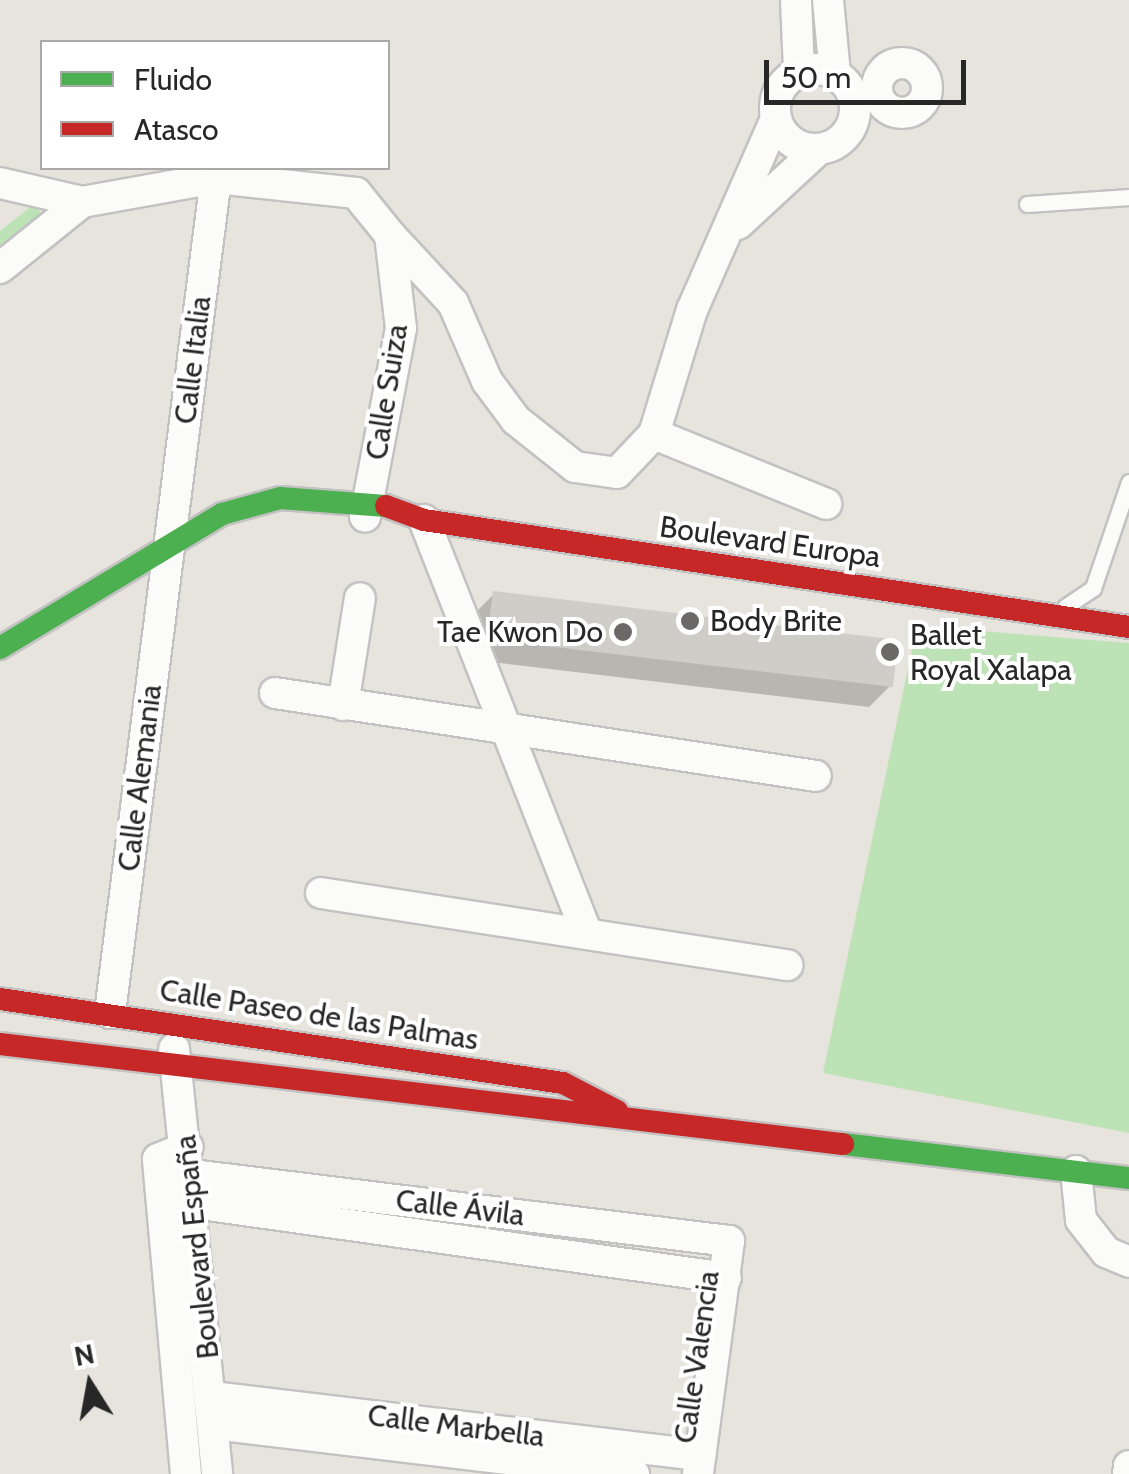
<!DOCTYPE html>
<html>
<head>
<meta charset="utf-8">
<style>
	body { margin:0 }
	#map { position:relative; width:1129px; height:1474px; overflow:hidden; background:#e6e4dd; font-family:Cabin,sans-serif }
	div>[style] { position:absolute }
	.green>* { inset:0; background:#bde2b5 }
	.shadow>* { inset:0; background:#0003 }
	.building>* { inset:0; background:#cfcdc8 }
	.roads { filter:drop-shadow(2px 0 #c3c2c2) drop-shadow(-2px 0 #c3c2c2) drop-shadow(0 2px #c3c2c2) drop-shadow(0 -2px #c3c2c2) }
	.lane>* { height:15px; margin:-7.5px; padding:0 7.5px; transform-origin:7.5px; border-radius:7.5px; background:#fbfbfa }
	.street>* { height:30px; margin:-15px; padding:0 15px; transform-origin:15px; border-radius:15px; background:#fbfbfa }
	.street>.ring { margin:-15px; padding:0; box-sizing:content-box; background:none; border:30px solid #fbfbfa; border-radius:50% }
	.fast>* { height:22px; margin:-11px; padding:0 11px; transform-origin:11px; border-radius:11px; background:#4caf50 }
	.jam>* { height:22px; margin:-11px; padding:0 11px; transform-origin:11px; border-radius:11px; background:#c62828 }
	.dots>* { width:28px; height:28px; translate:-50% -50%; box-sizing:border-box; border:5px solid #fff; border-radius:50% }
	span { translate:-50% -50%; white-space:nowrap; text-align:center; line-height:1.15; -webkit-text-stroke:8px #fff; paint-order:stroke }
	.street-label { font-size:30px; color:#272727 }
	.poi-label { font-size:30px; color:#272727 }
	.left { translate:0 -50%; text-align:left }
	.right { translate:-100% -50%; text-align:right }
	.legend { position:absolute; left:40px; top:40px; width:350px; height:130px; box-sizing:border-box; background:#fff; border:2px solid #a9a9a9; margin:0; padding:12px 18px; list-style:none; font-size:30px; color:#272727 }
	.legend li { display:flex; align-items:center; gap:20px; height:50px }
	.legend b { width:50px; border:2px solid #a9a9a9 }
	.north { position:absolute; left:40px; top:1334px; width:100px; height:100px; -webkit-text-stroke:8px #fff; paint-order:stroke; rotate:349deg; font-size:28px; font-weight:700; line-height:40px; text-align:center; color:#272727 }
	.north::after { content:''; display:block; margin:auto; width:35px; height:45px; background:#272727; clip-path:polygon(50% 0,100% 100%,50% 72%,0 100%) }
	.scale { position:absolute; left:764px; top:60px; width:202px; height:45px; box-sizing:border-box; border:5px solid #272727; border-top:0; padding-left:12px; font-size:30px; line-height:35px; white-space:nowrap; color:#272727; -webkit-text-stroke:8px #fff; paint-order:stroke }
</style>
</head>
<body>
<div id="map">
	<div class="green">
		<i style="clip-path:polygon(33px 205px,45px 217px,0 252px,0 231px)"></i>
		<i style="clip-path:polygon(917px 626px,1129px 643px,1129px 1133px,823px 1073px)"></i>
	</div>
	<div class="shadow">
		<i style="clip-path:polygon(494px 594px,890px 686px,869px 707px,467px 659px,473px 615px)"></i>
	</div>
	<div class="building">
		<i style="clip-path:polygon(493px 591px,898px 640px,893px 687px,487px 639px)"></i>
	</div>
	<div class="roads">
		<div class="lane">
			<i style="left:1027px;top:204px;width:102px;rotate:-3.9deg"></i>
			<i style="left:1065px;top:607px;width:34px;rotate:-34deg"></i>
			<i style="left:1093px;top:588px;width:112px;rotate:-71.2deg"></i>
		</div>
		<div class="street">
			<i style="left:796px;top:0;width:72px;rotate:87.6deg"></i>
			<i style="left:828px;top:0;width:74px;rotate:84.6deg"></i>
			<i class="ring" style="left:877px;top:63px;width:20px;height:20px"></i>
			<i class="ring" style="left:775px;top:69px;width:50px;height:50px"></i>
			<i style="left:0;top:183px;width:84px;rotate:13deg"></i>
			<i style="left:82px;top:202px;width:136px;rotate:-10.2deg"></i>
			<i style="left:216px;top:178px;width:141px;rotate:6.1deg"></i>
			<i style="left:356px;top:193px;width:54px;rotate:51deg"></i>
			<i style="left:390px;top:235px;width:94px;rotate:83.3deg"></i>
			<i style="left:401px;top:328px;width:192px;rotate:100.8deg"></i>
			<i style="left:738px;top:224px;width:110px;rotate:-42.8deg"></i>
			<i style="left:390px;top:235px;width:93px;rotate:47.2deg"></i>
			<i style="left:453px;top:303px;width:85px;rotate:66.4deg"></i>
			<i style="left:487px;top:381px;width:49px;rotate:53.4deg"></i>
			<i style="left:516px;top:420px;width:75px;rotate:38.5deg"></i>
			<i style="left:575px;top:467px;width:42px;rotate:8.1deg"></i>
			<i style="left:617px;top:473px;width:54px;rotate:-46.5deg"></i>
			<i style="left:654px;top:434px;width:130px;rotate:-73deg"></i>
			<i style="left:692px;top:310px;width:209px;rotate:-66.3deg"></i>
			<i style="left:0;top:268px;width:105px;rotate:-38.8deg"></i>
			<i style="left:654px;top:434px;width:186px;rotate:22.1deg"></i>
			<i style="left:424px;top:520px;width:444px;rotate:68.5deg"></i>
			<i style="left:275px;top:693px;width:547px;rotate:8.72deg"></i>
			<i style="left:343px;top:705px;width:108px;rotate:-81deg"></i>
			<i style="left:321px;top:893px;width:472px;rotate:8.8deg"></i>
			<i style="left:110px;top:1013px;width:842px;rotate:-82.77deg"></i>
			<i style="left:174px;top:1049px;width:427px;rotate:84.2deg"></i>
			<i style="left:1076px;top:1171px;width:49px;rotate:84.2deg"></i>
			<i style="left:1081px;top:1220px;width:41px;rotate:52deg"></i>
			<i style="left:1106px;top:1252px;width:25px;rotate:23deg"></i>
			<i style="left:192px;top:1175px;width:541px;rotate:7.01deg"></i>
			<i style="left:729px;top:1241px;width:235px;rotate:97.6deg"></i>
			<i style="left:194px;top:1203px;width:537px;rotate:8.02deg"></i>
			<i style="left:212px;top:1397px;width:492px;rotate:6.8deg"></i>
			<i style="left:214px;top:1424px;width:423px;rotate:6.8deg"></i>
			<i style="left:186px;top:1474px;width:316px;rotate:-95.1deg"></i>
			<i style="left:158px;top:1159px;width:32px;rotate:-22deg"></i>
			<i style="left:1128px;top:1474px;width:8px;rotate:-83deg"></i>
		</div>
		<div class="fast">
			<i style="left:0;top:648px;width:259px;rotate:-31.1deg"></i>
			<i style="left:222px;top:514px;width:60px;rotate:-15.4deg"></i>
			<i style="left:280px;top:498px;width:106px;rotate:4.3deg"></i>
			<i style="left:843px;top:1144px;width:288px;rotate:6.8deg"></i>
		</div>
		<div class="jam">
			<i style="left:386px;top:506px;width:40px;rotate:20.2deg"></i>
			<i style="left:424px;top:520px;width:713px;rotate:8.63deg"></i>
			<i style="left:0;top:999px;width:569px;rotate:8.49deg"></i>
			<i style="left:563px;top:1083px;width:61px;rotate:27.4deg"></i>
			<i style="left:0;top:1044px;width:849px;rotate:6.77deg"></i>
		</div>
	</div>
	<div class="dots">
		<i style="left:690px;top:621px;background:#6a6967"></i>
		<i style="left:623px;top:632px;background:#6a6967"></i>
		<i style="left:890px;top:652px;background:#6a6967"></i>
	</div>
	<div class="street-label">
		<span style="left:193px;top:360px;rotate:-83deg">Calle Italia</span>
		<span style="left:387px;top:392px;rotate:-81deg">Calle Suiza</span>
		<span style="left:770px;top:542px;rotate:8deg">Boulevard Europa</span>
		<span style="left:140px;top:778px;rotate:-83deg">Calle Alemania</span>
		<span style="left:319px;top:1015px;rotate:9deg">Calle Paseo de las Palmas</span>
		<span style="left:460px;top:1208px;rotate:7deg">Calle Ávila</span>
		<span style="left:197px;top:1247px;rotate:-96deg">Boulevard España</span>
		<span style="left:697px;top:1357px;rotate:-82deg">Calle Valencia</span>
		<span style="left:456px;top:1426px;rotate:7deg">Calle Marbella</span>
	</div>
	<div class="poi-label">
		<span class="left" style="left:710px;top:621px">Body Brite</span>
		<span class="right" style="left:603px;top:632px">Tae Kwon Do</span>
		<span class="left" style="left:910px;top:652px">Ballet<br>Royal Xalapa</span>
	</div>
	<ul class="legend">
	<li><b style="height:12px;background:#4caf50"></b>Fluido</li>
	<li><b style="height:12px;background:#c62828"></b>Atasco</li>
	</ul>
	<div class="north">N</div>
	<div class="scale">50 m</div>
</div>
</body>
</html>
